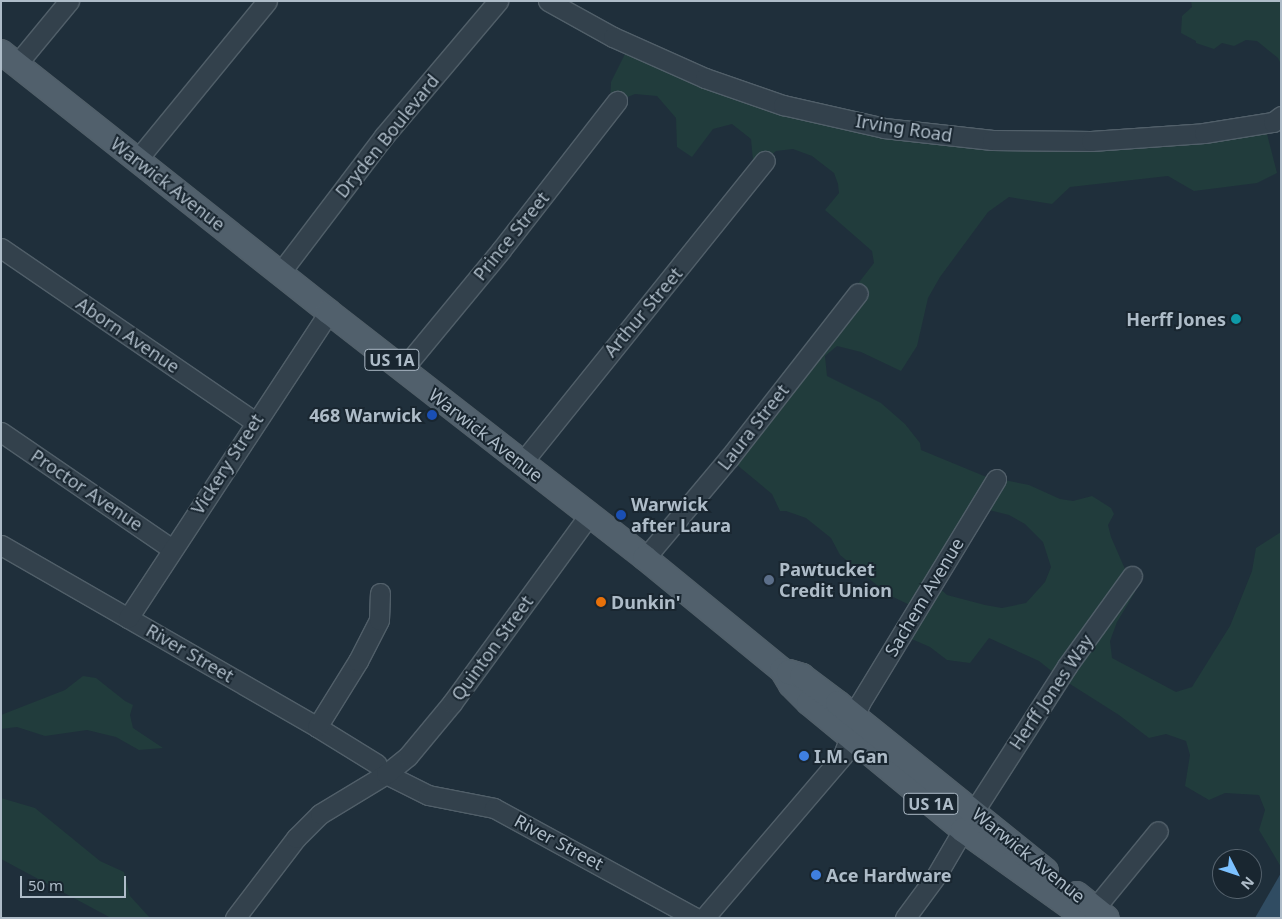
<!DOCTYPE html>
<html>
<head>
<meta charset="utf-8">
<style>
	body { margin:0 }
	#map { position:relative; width:1282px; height:919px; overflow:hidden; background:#1f2f3b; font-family:"Noto Sans",sans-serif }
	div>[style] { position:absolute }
	.green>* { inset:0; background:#213c3c }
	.water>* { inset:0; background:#304c62 }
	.roads { filter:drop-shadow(1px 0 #515f69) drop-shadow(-1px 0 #515f69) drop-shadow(0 1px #515f69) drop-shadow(0 -1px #515f69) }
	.minor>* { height:19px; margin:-9.5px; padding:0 9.5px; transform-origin:9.5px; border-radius:9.5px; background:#33414c }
	.major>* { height:24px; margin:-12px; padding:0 12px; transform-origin:12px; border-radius:12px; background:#51606c }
	.dots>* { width:14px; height:14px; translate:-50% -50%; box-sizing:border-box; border:2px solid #192630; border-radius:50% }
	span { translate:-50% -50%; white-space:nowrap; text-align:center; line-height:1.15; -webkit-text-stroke:4px #192630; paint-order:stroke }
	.shield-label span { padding:1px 4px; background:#192630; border:1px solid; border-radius:4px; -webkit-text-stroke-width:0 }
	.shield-label { font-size:16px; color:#aebcc8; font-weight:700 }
	.street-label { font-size:18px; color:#aebcc8 }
	.poi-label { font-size:18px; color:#aebcc8; font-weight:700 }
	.right { translate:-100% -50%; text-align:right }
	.left { translate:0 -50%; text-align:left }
	.frame { position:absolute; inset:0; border:2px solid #aebcc8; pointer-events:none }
	.north { position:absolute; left:1212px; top:849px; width:50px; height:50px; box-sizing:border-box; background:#192630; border:1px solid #55626d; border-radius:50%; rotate:131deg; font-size:14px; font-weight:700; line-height:20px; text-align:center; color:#aebcc8 }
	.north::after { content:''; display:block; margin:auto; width:18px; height:22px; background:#7cc1ff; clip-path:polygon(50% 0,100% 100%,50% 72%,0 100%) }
	.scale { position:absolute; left:20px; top:876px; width:106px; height:22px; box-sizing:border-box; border:2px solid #aebcc8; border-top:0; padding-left:6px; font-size:15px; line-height:18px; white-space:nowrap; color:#aebcc8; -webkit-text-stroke:4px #192630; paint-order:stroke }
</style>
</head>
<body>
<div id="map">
	<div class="green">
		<i style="clip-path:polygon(1191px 1px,1281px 1px,1281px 64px,1278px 58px,1257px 41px,1246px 40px,1234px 46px,1222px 43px,1214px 49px,1196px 43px,1196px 41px,1181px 33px,1182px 16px,1192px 7px)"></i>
		<i style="clip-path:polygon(evenodd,629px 46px,711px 82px,995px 143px,1265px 126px,1277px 173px,1257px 183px,1194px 191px,1168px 176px,1070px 187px,1052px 204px,1009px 197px,988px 212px,940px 277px,928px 298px,917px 346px,901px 371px,861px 352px,837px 346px,825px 356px,827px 376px,881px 403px,905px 424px,920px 443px,921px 450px,984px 476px,1029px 485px,1060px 499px,1073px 501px,1092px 496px,1111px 508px,1114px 514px,1108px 525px,1111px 537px,1135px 592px,1117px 622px,1110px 641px,1112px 658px,1176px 692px,1192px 687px,1230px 626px,1252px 571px,1256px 548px,1281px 532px,1281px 867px,1259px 830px,1265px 810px,1259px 795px,1225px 793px,1209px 800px,1185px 786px,1190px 755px,1186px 741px,1166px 734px,1149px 738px,1119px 715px,1059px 677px,1039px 661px,989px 638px,970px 663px,947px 660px,930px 647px,914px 640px,901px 638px,916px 608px,889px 595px,840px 555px,831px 538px,806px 518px,786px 511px,780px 511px,772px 494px,725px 455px,874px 263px,872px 251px,825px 210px,839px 193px,838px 184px,834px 173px,812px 156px,793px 149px,776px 151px,754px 171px,751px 139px,732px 124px,713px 129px,692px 157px,677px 147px,676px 118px,657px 96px,635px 94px,610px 104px,611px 82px,629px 46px,981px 508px,1009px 515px,1025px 524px,1043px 542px,1051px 567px,1045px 582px,1026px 603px,1002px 608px,985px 605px,947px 595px,935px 584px,981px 508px)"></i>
		<i style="clip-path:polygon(83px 676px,96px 678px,125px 701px,133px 705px,130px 715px,133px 728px,163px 748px,139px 750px,116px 737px,87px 730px,45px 736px,17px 727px,1px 729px,1px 715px,65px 690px)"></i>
		<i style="clip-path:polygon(1px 798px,35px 808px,100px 861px,124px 872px,130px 896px,150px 918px,111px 918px,1px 859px)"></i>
	</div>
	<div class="water">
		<i style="clip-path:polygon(1281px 873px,1281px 918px,1255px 918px)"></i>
	</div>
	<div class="roads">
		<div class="minor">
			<i style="left:548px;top:1px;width:74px;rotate:29deg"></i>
			<i style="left:613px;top:37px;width:101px;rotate:24deg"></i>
			<i style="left:705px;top:78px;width:83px;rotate:19.1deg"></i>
			<i style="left:783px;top:105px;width:104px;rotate:12.8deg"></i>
			<i style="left:884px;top:128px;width:109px;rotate:6.3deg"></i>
			<i style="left:992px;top:140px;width:99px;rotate:0.6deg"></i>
			<i style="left:1091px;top:141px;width:113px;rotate:-4deg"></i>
			<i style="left:1204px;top:133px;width:70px;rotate:-9.1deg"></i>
			<i style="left:1273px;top:122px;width:10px;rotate:-37deg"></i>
			<i style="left:17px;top:64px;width:82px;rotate:-50.5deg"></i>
			<i style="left:137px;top:160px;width:205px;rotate:-50.7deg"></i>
			<i style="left:1px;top:248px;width:308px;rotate:34.4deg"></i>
			<i style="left:280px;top:273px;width:172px;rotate:-52.8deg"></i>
			<i style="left:384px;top:136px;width:177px;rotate:-49.8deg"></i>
			<i style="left:403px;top:369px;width:154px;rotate:-50.5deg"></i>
			<i style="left:501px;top:250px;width:189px;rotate:-52.1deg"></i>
			<i style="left:1px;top:432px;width:207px;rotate:34.4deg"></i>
			<i style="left:521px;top:464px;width:389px;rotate:-51.2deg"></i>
			<i style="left:1px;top:545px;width:365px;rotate:29.9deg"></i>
			<i style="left:317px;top:727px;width:70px;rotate:31.7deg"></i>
			<i style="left:645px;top:558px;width:131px;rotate:-50deg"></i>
			<i style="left:729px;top:458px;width:209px;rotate:-52deg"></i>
			<i style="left:128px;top:618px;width:366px;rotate:-56.7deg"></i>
			<i style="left:854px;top:718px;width:16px;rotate:-68deg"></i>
			<i style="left:860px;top:703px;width:262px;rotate:-58.7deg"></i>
			<i style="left:317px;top:727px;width:78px;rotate:-58.2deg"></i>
			<i style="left:358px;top:661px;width:46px;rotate:-62.9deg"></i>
			<i style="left:379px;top:620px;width:27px;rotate:-88deg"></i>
			<i style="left:386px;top:774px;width:47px;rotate:26.6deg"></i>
			<i style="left:428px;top:795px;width:67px;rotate:11.1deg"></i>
			<i style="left:494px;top:808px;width:230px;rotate:28.6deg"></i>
			<i style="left:1095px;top:908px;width:99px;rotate:-50.7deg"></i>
			<i style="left:235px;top:918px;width:101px;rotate:-52.7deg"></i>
			<i style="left:296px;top:838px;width:34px;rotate:-45deg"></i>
			<i style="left:320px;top:814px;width:77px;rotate:-31.2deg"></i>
			<i style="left:386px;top:774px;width:28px;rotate:-39deg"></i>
			<i style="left:408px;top:756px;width:69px;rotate:-50.3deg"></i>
			<i style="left:452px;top:703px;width:233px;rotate:-53.9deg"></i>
			<i style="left:704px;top:918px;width:214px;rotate:-49.5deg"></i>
			<i style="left:843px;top:755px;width:19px;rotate:-69deg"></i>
			<i style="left:905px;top:918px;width:52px;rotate:-53.6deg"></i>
			<i style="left:936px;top:876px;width:75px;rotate:-59.7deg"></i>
			<i style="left:974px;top:811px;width:172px;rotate:-57.3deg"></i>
			<i style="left:1067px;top:666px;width:111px;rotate:-54.2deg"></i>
		</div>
		<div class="major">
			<i style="left:1px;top:52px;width:419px;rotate:38.4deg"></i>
			<i style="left:329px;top:312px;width:400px;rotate:37.9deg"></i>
			<i style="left:645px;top:558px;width:177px;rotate:39.3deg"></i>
			<i style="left:782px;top:670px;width:17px;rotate:59deg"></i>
			<i style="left:791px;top:685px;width:25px;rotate:45deg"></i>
			<i style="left:809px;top:703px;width:200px;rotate:39.5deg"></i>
			<i style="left:963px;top:830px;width:151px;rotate:35.6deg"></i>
			<i style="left:789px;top:672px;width:14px;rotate:17deg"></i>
			<i style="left:802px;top:676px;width:45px;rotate:36.9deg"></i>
			<i style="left:838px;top:703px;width:267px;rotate:38.9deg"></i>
			<i style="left:1077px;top:894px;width:38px;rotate:39deg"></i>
		</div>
	</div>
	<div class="dots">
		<i style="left:1236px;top:319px;background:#0f9aa8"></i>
		<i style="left:432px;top:415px;background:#1a4fb4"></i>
		<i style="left:621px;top:515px;background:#1a4fb4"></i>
		<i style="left:769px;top:580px;background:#5c6f8a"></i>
		<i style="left:601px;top:602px;background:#e8710a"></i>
		<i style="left:804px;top:756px;background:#3f7fe0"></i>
		<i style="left:816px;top:875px;background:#3f7fe0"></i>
	</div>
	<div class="shield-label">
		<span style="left:392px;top:360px">US 1A</span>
		<span style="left:931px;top:804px">US 1A</span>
	</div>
	<div class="street-label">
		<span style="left:904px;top:128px;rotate:9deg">Irving Road</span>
		<span style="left:387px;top:136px;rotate:-51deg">Dryden Boulevard</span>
		<span style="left:168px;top:184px;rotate:38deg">Warwick Avenue</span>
		<span style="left:511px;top:236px;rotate:-51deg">Prince Street</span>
		<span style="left:643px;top:312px;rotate:-50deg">Arthur Street</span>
		<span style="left:128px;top:335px;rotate:34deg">Aborn Avenue</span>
		<span style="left:753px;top:427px;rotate:-52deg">Laura Street</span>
		<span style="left:486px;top:435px;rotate:38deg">Warwick Avenue</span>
		<span style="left:227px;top:464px;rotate:-57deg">Vickery Street</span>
		<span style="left:87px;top:490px;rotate:34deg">Proctor Avenue</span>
		<span style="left:924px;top:597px;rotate:-59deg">Sachem Avenue</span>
		<span style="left:492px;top:648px;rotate:-54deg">Quinton Street</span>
		<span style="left:190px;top:653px;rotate:30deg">River Street</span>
		<span style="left:1051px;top:692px;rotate:-56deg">Herff Jones Way</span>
		<span style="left:559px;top:842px;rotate:28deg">River Street</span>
		<span style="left:1029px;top:855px;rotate:39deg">Warwick Avenue</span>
	</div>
	<div class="poi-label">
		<span class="right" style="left:1226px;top:319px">Herff Jones</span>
		<span class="right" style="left:422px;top:415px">468 Warwick</span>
		<span class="left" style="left:631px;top:515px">Warwick<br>after Laura</span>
		<span class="left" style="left:779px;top:580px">Pawtucket<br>Credit Union</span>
		<span class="left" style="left:611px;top:602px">Dunkin'</span>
		<span class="left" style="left:814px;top:756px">I.M. Gan</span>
		<span class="left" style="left:826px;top:875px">Ace Hardware</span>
	</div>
	<div class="frame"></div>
	<div class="north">N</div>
	<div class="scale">50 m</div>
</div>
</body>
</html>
